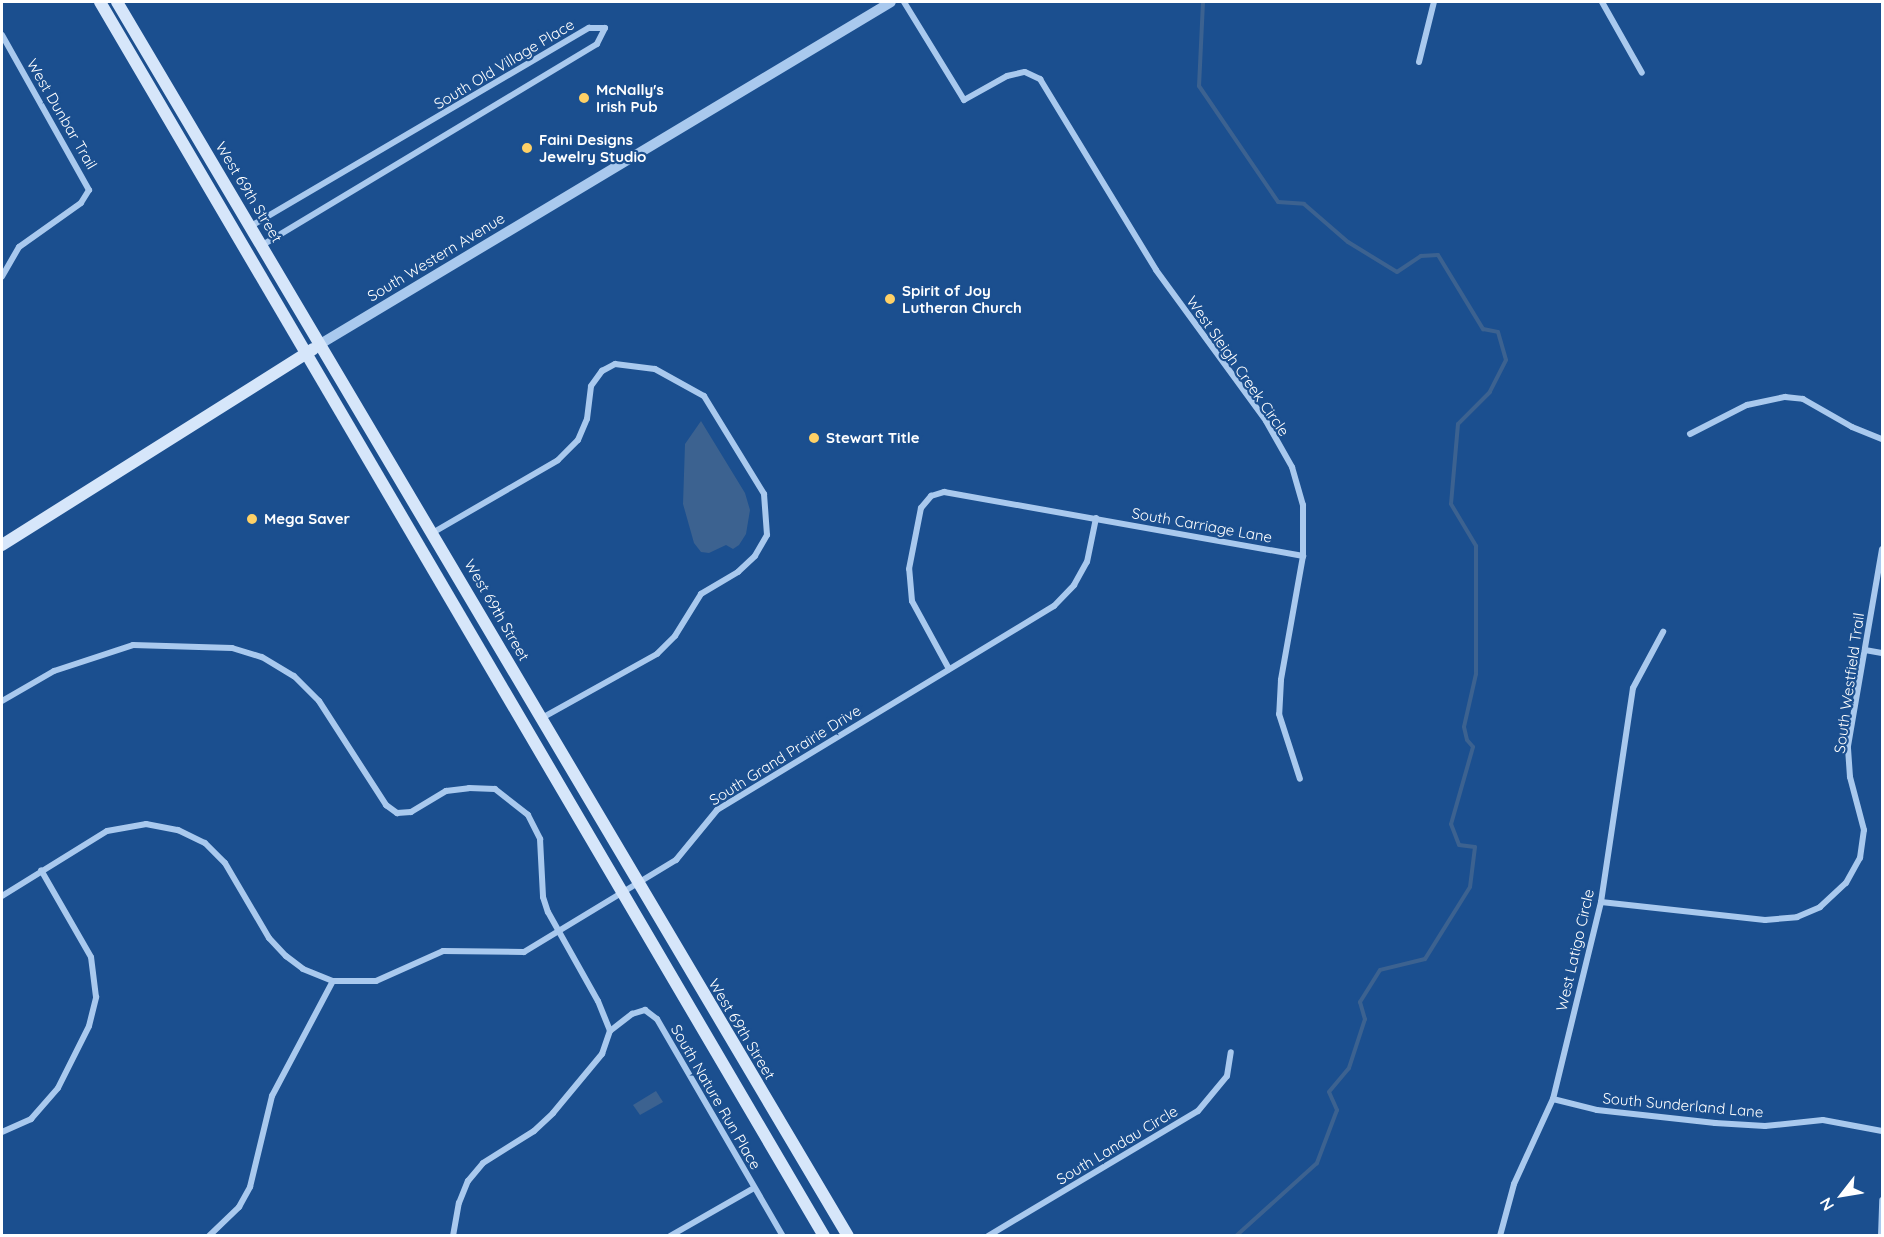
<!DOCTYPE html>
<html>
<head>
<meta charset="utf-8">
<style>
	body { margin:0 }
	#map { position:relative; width:1884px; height:1237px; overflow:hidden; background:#1b4f8f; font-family:Quicksand,sans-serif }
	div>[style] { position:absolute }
	.water>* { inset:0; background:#3c6290 }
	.stream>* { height:4px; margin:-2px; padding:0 2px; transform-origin:2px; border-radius:2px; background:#3c6290 }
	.minor>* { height:6px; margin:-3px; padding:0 3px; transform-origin:3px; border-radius:3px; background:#a9c9ee }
	.tertiary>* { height:10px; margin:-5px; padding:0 5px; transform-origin:5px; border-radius:5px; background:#a9c9ee }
	.secondary>* { height:12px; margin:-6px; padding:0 6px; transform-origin:6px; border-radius:6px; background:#d6e6fa }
	.dots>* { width:16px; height:16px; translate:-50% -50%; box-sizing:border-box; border:3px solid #1b4f8f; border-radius:50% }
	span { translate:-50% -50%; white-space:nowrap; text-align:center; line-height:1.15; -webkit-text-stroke:4.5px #1b4f8f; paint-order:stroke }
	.street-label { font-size:15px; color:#fff }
	.poi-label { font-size:15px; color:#fff; font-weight:700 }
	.left { translate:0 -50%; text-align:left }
	.frame { position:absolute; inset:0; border:3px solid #fff; pointer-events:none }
	.north { position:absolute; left:1812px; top:1165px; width:60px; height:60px; -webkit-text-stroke:4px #1b4f8f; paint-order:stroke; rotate:239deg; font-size:16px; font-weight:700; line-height:24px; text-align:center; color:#fff }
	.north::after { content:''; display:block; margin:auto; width:21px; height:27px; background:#fff; clip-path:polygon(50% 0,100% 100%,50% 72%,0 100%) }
</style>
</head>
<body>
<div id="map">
	<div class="water">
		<i style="clip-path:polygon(701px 421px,745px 493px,750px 510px,746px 534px,739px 545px,733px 549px,726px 545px,709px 553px,701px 552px,694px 543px,683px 504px,685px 444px)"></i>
		<i style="clip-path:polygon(656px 1091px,663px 1102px,640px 1115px,633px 1105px)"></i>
	</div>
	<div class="stream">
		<i style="left:1203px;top:2px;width:84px;rotate:92.7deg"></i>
		<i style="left:1199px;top:86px;width:140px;rotate:55.7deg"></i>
		<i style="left:1278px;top:202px;width:26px;rotate:4deg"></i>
		<i style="left:1304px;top:204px;width:58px;rotate:40.8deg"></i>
		<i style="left:1348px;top:242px;width:57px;rotate:31.5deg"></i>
		<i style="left:1397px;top:272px;width:29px;rotate:-34deg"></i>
		<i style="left:1421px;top:256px;width:17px;rotate:-3deg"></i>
		<i style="left:1438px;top:255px;width:87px;rotate:58.7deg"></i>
		<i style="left:1483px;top:329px;width:15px;rotate:11deg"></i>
		<i style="left:1498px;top:332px;width:29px;rotate:74deg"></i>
		<i style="left:1506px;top:360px;width:36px;rotate:117deg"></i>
		<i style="left:1490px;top:392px;width:45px;rotate:135deg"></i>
		<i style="left:1458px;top:424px;width:80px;rotate:95deg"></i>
		<i style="left:1451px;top:504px;width:49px;rotate:59.2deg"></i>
		<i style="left:1476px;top:546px;width:128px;rotate:90deg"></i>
		<i style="left:1476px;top:674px;width:54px;rotate:102.8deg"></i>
		<i style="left:1464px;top:727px;width:13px;rotate:77deg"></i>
		<i style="left:1467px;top:740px;width:9px;rotate:49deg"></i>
		<i style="left:1473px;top:747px;width:80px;rotate:105.9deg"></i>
		<i style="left:1451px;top:824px;width:22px;rotate:69deg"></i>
		<i style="left:1459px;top:845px;width:16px;rotate:7deg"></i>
		<i style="left:1475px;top:847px;width:40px;rotate:97.1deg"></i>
		<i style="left:1470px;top:887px;width:85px;rotate:122deg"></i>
		<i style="left:1425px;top:959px;width:46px;rotate:166.3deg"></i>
		<i style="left:1380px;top:970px;width:38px;rotate:122deg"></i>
		<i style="left:1360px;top:1002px;width:18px;rotate:74deg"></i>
		<i style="left:1365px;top:1019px;width:52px;rotate:108.1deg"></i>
		<i style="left:1349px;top:1068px;width:31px;rotate:130deg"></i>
		<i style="left:1329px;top:1092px;width:20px;rotate:66deg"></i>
		<i style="left:1337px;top:1110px;width:57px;rotate:110.7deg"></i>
		<i style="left:1317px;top:1163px;width:109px;rotate:138deg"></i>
	</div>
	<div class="minor">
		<i style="left:904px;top:2px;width:115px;rotate:58.5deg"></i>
		<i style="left:964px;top:100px;width:49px;rotate:-29.2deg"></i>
		<i style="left:1007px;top:76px;width:18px;rotate:-13deg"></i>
		<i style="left:1025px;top:72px;width:17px;rotate:25deg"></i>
		<i style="left:1040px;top:79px;width:223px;rotate:58.7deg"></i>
		<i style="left:1156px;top:270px;width:187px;rotate:53.9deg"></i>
		<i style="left:1266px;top:421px;width:53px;rotate:60.5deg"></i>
		<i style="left:1292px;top:467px;width:40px;rotate:74deg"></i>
		<i style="left:1303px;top:505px;width:51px;rotate:90deg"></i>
		<i style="left:1303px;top:556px;width:126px;rotate:100.1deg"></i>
		<i style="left:1281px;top:680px;width:34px;rotate:93deg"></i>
		<i style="left:1279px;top:714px;width:68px;rotate:72.1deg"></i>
		<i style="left:1602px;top:2px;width:81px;rotate:60.6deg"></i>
		<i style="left:2px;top:35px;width:178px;rotate:60.7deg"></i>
		<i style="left:89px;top:190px;width:15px;rotate:122deg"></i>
		<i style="left:81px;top:203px;width:76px;rotate:144.6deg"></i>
		<i style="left:19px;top:247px;width:34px;rotate:120deg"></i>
		<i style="left:1419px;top:62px;width:62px;rotate:-76deg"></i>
		<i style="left:251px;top:226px;width:392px;rotate:-30.4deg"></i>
		<i style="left:589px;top:28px;width:16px"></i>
		<i style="left:605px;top:28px;width:18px;rotate:117deg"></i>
		<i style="left:597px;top:44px;width:391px;rotate:149deg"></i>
		<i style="left:1690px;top:434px;width:64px;rotate:-27deg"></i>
		<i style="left:1747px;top:405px;width:39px;rotate:-12deg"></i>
		<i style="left:1785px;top:397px;width:18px;rotate:6deg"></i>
		<i style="left:1803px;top:399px;width:56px;rotate:29.7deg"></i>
		<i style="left:1852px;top:427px;width:32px;rotate:22deg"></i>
		<i style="left:434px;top:532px;width:143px;rotate:-30.1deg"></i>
		<i style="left:558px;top:460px;width:28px;rotate:-45deg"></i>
		<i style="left:578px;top:440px;width:23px;rotate:-67deg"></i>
		<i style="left:587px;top:419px;width:33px;rotate:-83deg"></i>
		<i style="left:591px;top:386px;width:19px;rotate:-54deg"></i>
		<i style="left:602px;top:371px;width:15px;rotate:-28deg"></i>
		<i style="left:615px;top:364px;width:40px;rotate:7.1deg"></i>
		<i style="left:655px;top:369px;width:56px;rotate:28.9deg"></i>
		<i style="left:704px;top:396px;width:115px;rotate:58.5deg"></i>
		<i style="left:764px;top:494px;width:41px;rotate:85.8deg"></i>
		<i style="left:767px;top:535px;width:24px;rotate:120deg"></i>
		<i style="left:755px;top:556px;width:23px;rotate:137deg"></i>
		<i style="left:738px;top:572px;width:43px;rotate:149.3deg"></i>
		<i style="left:701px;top:594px;width:49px;rotate:121.8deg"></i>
		<i style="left:675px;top:636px;width:25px;rotate:135deg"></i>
		<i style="left:657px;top:654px;width:132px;rotate:150.9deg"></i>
		<i style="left:1865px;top:650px;width:17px;rotate:10deg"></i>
		<i style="left:949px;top:669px;width:77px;rotate:-118.6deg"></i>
		<i style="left:912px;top:601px;width:32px;rotate:-95deg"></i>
		<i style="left:909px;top:569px;width:62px;rotate:-78.9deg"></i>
		<i style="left:921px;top:508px;width:16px;rotate:-50deg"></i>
		<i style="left:931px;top:496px;width:14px;rotate:-17deg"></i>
		<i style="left:944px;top:492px;width:365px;rotate:10.1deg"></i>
		<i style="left:2px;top:701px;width:60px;rotate:-30deg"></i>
		<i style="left:54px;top:671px;width:83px;rotate:-18.2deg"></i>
		<i style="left:133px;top:645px;width:99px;rotate:1.7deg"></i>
		<i style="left:232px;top:648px;width:31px;rotate:17deg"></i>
		<i style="left:262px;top:657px;width:37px;rotate:31deg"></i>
		<i style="left:294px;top:676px;width:35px;rotate:45deg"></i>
		<i style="left:319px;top:701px;width:124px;rotate:57.2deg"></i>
		<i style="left:386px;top:805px;width:14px;rotate:36deg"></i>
		<i style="left:397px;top:813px;width:14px;rotate:-4deg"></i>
		<i style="left:411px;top:812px;width:41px;rotate:-31deg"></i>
		<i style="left:446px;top:791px;width:23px;rotate:-7deg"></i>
		<i style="left:469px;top:788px;width:26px;rotate:2deg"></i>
		<i style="left:495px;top:789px;width:42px;rotate:38.2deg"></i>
		<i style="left:528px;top:815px;width:27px;rotate:63deg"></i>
		<i style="left:540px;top:839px;width:58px;rotate:87deg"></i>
		<i style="left:543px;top:897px;width:16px;rotate:72deg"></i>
		<i style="left:548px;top:912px;width:102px;rotate:60.7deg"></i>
		<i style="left:598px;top:1001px;width:32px;rotate:68deg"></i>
		<i style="left:2px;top:896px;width:123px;rotate:-31.8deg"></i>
		<i style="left:107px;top:831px;width:40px;rotate:-10deg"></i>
		<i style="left:146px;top:824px;width:33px;rotate:11deg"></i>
		<i style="left:178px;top:830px;width:30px;rotate:26deg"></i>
		<i style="left:205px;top:843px;width:28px;rotate:45deg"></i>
		<i style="left:225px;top:863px;width:87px;rotate:59.6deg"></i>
		<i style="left:269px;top:938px;width:25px;rotate:47deg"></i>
		<i style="left:286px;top:956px;width:21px;rotate:37deg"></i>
		<i style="left:303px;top:969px;width:32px;rotate:22deg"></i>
		<i style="left:333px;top:981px;width:43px"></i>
		<i style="left:376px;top:981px;width:73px;rotate:-24.1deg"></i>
		<i style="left:443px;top:951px;width:81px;rotate:0.7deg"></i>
		<i style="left:524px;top:952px;width:178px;rotate:-31.2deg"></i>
		<i style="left:676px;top:860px;width:65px;rotate:-50.6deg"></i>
		<i style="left:717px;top:810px;width:394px;rotate:-31.2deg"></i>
		<i style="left:1054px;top:606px;width:29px;rotate:-46deg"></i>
		<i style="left:1074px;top:585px;width:26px;rotate:-61deg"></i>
		<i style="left:1087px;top:562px;width:45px;rotate:-78.4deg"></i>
		<i style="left:1601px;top:902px;width:165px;rotate:6.3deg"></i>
		<i style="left:1765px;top:920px;width:32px;rotate:-5deg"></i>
		<i style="left:1797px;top:917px;width:25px;rotate:-23deg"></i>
		<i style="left:1820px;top:907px;width:35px;rotate:-43deg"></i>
		<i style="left:1846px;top:883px;width:29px;rotate:-61deg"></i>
		<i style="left:1860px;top:858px;width:28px;rotate:-82deg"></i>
		<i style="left:1864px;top:830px;width:55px;rotate:-104.8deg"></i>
		<i style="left:1850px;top:777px;width:31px;rotate:-94deg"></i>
		<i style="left:1848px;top:746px;width:200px;rotate:-80.2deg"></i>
		<i style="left:610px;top:1031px;width:28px;rotate:-38deg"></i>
		<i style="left:632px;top:1014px;width:14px;rotate:-17deg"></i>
		<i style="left:645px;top:1010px;width:15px;rotate:37deg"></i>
		<i style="left:657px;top:1019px;width:251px;rotate:59.9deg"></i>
		<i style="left:1553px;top:1099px;width:45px;rotate:14deg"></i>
		<i style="left:1597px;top:1110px;width:119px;rotate:6.3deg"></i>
		<i style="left:1715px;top:1123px;width:50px;rotate:3.4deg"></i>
		<i style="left:1765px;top:1126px;width:58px;rotate:-5.9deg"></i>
		<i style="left:1823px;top:1120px;width:60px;rotate:10.6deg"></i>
		<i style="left:2px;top:1132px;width:32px;rotate:-24deg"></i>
		<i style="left:31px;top:1119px;width:41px;rotate:-48.9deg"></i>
		<i style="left:58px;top:1088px;width:69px;rotate:-63.4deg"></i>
		<i style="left:89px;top:1026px;width:30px;rotate:-76deg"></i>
		<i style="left:96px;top:997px;width:40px;rotate:-97.1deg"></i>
		<i style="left:91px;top:957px;width:100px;rotate:-119.9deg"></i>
		<i style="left:209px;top:1236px;width:42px;rotate:-44deg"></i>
		<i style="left:239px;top:1207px;width:23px;rotate:-61deg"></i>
		<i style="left:250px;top:1187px;width:94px;rotate:-76.4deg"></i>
		<i style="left:272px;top:1096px;width:130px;rotate:-62.1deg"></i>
		<i style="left:453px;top:1236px;width:34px;rotate:-80deg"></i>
		<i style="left:459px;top:1203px;width:24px;rotate:-68deg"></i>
		<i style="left:468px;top:1181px;width:23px;rotate:-50deg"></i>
		<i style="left:483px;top:1163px;width:60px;rotate:-32.1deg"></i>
		<i style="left:534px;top:1131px;width:26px;rotate:-43deg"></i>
		<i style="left:553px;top:1113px;width:77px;rotate:-50.3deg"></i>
		<i style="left:602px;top:1054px;width:24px;rotate:-71deg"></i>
		<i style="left:670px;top:1236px;width:97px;rotate:-29.7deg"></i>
		<i style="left:988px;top:1236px;width:244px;rotate:-30.8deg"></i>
		<i style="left:1198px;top:1111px;width:45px;rotate:-50.4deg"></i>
		<i style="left:1227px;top:1076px;width:24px;rotate:-81deg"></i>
		<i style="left:1500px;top:1236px;width:54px;rotate:-74.9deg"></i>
		<i style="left:1514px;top:1184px;width:94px;rotate:-65.4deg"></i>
		<i style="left:1553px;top:1099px;width:203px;rotate:-76.3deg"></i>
		<i style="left:1601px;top:902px;width:216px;rotate:-81.5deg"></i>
		<i style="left:1633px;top:688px;width:64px;rotate:-61.8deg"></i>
		<i style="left:1881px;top:1236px;width:36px;rotate:-88deg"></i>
	</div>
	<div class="tertiary">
		<i style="left:322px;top:343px;width:663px;rotate:-30.93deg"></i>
	</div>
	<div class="secondary">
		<i style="left:100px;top:2px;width:1431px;rotate:59.6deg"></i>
		<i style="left:117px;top:2px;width:1434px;rotate:59.36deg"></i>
		<i style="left:2px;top:545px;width:368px;rotate:-32.2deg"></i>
	</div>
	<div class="dots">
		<i style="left:584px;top:98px;background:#ffd166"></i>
		<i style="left:527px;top:148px;background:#ffd166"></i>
		<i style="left:890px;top:299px;background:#ffd166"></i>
		<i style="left:814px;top:438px;background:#ffd166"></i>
		<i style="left:252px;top:519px;background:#ffd166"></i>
	</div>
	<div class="street-label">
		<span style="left:504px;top:64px;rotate:-31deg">South Old Village Place</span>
		<span style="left:62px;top:114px;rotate:60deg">West Dunbar Trail</span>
		<span style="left:249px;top:192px;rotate:59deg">West 69th Street</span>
		<span style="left:436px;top:257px;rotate:-31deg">South Western Avenue</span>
		<span style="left:1238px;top:366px;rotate:55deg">West Sleigh Creek Circle</span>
		<span style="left:1202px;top:525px;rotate:10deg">South Carriage Lane</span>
		<span style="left:497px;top:610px;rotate:60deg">West 69th Street</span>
		<span style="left:1849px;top:683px;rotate:-82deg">South Westfield Trail</span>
		<span style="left:785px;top:755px;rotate:-32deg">South Grand Prairie Drive</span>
		<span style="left:1575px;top:950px;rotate:-77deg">West Latigo Circle</span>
		<span style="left:742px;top:1029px;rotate:59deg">West 69th Street</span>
		<span style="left:716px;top:1097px;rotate:60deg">South Nature Run Place</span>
		<span style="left:1683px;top:1105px;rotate:5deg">South Sunderland Lane</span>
		<span style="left:1117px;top:1145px;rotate:-31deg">South Landau Circle</span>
	</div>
	<div class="poi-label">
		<span class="left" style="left:596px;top:98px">McNally's<br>Irish Pub</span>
		<span class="left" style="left:539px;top:148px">Faini Designs<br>Jewelry Studio</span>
		<span class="left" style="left:902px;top:299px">Spirit of Joy<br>Lutheran Church</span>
		<span class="left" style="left:826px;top:438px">Stewart Title</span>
		<span class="left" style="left:264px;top:519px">Mega Saver</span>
	</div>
	<div class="frame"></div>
	<div class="north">N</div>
</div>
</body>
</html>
